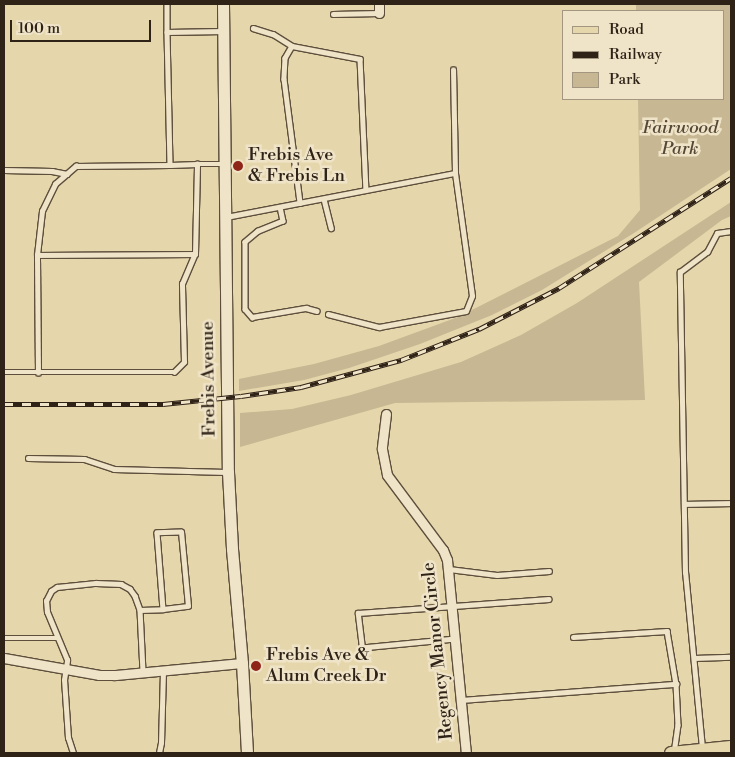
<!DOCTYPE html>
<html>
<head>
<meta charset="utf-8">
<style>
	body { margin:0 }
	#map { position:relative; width:735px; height:757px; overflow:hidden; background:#e6d6ab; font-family:"Libre Bodoni",serif }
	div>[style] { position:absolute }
	.green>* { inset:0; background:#c7b792 }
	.roads { filter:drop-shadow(1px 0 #5d4f3c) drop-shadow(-1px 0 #5d4f3c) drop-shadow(0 1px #5d4f3c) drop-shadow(0 -1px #5d4f3c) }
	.service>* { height:4.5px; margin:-2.25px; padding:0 2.25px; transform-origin:2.25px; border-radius:2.25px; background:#efe4c8 }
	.minor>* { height:9px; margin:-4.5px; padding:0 4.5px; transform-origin:4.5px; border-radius:4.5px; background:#efe4c8 }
	.secondary>* { height:11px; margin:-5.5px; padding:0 5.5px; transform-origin:5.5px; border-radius:5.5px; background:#efe4c8 }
	.primary>* { height:12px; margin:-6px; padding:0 6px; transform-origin:6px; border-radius:6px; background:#e6d6ab }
	.rail>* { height:5px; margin-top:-2.5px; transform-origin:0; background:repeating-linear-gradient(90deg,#efe4c8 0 9px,#2f2217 0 18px); box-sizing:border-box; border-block:1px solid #2f2217 }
	.dots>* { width:14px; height:14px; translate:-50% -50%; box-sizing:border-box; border:2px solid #efe4c8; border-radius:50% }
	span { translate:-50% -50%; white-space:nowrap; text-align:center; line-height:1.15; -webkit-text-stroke:5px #efe4c8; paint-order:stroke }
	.park-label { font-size:18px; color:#554736; font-style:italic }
	.poi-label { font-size:18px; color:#2f2217 }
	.left { translate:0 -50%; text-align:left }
	.street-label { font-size:18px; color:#2f2217 }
	.frame { position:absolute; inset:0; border:5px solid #2f2217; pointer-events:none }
	.legend { position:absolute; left:562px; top:10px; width:162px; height:90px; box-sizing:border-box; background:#efe4c8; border:1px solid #a29681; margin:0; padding:6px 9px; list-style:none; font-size:15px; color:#2f2217 }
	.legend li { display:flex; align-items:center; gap:10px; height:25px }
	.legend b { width:25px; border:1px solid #a29681 }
	.scale { position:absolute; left:10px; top:20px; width:141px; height:22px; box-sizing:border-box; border:2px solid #2f2217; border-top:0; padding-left:6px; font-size:15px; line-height:18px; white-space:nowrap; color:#2f2217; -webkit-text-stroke:4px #efe4c8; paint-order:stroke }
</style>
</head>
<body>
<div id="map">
	<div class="green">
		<i style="clip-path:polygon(636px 4px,731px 4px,731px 169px,634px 233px,542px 290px,492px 315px,420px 344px,349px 368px,304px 380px,239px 391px,239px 379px,314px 364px,379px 346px,458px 317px,618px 236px,640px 210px,638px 99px,724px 99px,724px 11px,636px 11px)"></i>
		<i style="clip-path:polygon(731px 202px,731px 216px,722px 220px,639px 282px,645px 400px,395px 403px,240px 447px,240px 413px,292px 409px,351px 395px,461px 362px,521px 335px,577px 303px)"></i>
	</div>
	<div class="roads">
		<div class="service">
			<i style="left:167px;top:4px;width:28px;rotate:90deg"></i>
			<i style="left:167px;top:32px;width:56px;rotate:-1deg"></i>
			<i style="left:333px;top:14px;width:46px;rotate:-1.2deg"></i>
			<i style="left:253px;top:28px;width:21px;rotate:17deg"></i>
			<i style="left:273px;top:34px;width:22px;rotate:32deg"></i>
			<i style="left:292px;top:46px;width:69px;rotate:10.8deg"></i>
			<i style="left:360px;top:59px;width:131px;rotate:87.4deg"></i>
			<i style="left:167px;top:32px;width:133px;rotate:88.7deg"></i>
			<i style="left:170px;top:165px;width:27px;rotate:-2deg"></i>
			<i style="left:292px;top:46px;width:14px;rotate:120deg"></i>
			<i style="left:285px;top:58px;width:21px;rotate:93deg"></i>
			<i style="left:284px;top:79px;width:125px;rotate:82.6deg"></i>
			<i style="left:4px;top:170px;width:48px;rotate:1.2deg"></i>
			<i style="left:52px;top:171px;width:15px;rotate:11deg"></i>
			<i style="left:324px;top:199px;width:30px;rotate:76deg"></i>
			<i style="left:280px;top:207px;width:14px;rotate:78deg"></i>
			<i style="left:283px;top:221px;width:27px;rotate:158deg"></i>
			<i style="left:258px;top:231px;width:17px;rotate:140deg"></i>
			<i style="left:245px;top:242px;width:67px;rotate:90deg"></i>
			<i style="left:245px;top:309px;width:11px;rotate:49deg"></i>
			<i style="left:252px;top:317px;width:55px;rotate:-9.5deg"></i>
			<i style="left:306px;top:308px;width:11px;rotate:15deg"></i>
			<i style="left:226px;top:217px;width:233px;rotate:-10.9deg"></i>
			<i style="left:455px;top:173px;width:103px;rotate:-91.1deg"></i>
			<i style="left:37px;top:255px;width:44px;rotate:-83.5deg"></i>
			<i style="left:42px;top:211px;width:30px;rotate:-64deg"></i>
			<i style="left:55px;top:184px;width:28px;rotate:-41deg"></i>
			<i style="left:76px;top:166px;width:94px;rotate:-0.6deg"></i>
			<i style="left:328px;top:314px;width:53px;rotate:14.3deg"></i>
			<i style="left:379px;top:327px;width:88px;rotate:-10.4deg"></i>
			<i style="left:466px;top:311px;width:16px;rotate:-68deg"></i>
			<i style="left:472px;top:296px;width:124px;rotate:-97.9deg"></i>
			<i style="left:4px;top:372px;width:170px"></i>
			<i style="left:174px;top:372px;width:14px;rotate:-45deg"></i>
			<i style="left:184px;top:362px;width:78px;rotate:-91.5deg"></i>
			<i style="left:182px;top:284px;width:33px;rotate:-67deg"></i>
			<i style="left:195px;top:254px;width:90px;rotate:-88.7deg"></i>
			<i style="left:197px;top:164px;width:26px"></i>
			<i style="left:38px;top:373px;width:118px;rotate:-90.5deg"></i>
			<i style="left:37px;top:255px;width:158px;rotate:-0.4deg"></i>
			<i style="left:28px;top:458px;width:56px;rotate:1deg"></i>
			<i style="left:84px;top:459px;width:32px;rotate:18deg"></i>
			<i style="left:114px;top:469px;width:112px;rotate:1.5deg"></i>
			<i style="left:684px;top:504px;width:47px;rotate:-1.2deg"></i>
			<i style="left:449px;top:569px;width:48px;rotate:7.1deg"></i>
			<i style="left:497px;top:575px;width:52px;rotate:-4.4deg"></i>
			<i style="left:140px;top:610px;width:23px;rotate:-2deg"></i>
			<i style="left:163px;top:609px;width:25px;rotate:-7deg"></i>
			<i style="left:188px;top:606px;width:74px;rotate:-95.4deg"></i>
			<i style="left:181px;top:532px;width:24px;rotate:178deg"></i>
			<i style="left:157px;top:533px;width:76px;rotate:85.5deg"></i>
			<i style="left:573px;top:637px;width:94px;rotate:-3.7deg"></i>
			<i style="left:667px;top:631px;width:54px;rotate:80.4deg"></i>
			<i style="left:4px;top:638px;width:53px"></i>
			<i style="left:455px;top:639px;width:93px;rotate:174.5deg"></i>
			<i style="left:362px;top:648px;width:35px;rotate:-97deg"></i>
			<i style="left:358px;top:613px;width:191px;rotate:-4.2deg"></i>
			<i style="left:694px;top:658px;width:37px;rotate:-2deg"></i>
			<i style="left:461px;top:700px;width:216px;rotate:-4.3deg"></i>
			<i style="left:676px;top:684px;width:41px;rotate:87.2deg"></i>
			<i style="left:678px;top:725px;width:27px;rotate:98deg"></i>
			<i style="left:702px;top:748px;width:176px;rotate:-95.5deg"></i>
			<i style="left:685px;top:573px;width:301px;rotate:-91deg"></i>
			<i style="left:680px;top:272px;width:34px;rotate:-37deg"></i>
			<i style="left:707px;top:252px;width:21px;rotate:-62deg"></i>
			<i style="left:717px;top:233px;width:14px;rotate:-8deg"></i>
			<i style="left:73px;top:753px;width:16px;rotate:-108deg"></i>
			<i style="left:68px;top:738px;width:58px;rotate:-93.9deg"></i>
			<i style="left:64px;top:680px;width:20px;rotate:-81deg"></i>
			<i style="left:67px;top:660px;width:52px;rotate:-112.6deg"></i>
			<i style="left:47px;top:612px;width:11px;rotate:-95deg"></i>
			<i style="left:46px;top:601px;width:11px;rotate:-63deg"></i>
			<i style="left:51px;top:591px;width:7px;rotate:-34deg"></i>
			<i style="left:57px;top:587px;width:39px;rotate:-6deg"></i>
			<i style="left:96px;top:583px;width:25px;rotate:2deg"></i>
			<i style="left:121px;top:584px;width:10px;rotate:29deg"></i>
			<i style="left:130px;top:589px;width:9px;rotate:54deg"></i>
			<i style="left:135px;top:596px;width:15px;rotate:70deg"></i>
			<i style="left:140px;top:610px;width:62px;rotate:87.2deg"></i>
			<i style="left:159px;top:753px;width:10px;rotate:-79deg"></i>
			<i style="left:161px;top:743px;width:73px;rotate:-88.4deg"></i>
		</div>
		<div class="minor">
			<i style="left:379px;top:4px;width:9px;rotate:90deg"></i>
			<i style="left:386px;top:414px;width:35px;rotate:97deg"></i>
			<i style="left:382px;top:449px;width:26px;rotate:79deg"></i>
			<i style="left:387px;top:475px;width:94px;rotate:53.3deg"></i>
			<i style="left:443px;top:550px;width:11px;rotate:68deg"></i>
			<i style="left:447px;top:560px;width:194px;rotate:84.4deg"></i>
			<i style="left:4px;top:658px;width:97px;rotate:10.1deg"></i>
			<i style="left:99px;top:675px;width:16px"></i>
			<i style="left:115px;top:675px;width:128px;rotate:-5.4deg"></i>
		</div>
		<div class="secondary">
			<i style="left:223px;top:4px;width:468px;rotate:89.4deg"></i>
			<i style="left:228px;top:472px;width:77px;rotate:87deg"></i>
			<i style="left:232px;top:549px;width:114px;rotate:85deg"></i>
			<i style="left:242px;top:663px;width:90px;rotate:86.8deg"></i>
		</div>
		<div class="primary">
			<i style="left:671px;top:753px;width:60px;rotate:-5.7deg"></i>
		</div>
	</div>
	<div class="rail">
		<i style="left:4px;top:404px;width:159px"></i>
		<i style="left:163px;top:404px;width:78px;rotate:-5.9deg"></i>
		<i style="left:241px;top:396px;width:61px;rotate:-8.5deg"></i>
		<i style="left:301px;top:387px;width:104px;rotate:-15.1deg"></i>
		<i style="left:401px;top:360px;width:84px;rotate:-21.7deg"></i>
		<i style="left:479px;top:329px;width:90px;rotate:-27.1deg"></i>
		<i style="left:559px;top:288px;width:204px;rotate:-32.6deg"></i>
	</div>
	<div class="dots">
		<i style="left:238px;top:166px;background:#8f2418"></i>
		<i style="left:256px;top:666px;background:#8f2418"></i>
	</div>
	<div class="park-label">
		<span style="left:680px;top:139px">Fairwood<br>Park</span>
	</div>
	<div class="poi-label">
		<span class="left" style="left:248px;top:166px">Frebis Ave<br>&amp; Frebis Ln</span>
		<span class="left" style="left:266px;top:666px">Frebis Ave &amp;<br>Alum Creek Dr</span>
	</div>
	<div class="street-label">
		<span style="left:209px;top:379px;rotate:-91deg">Frebis Avenue</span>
		<span style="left:438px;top:651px;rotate:-96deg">Regency Manor Circle</span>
	</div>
	<div class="frame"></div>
	<ul class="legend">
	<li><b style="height:6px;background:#e6d6ab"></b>Road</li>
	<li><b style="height:6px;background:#2f2217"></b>Railway</li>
	<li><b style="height:14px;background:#c7b792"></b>Park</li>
	</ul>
	<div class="scale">100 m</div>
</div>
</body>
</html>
